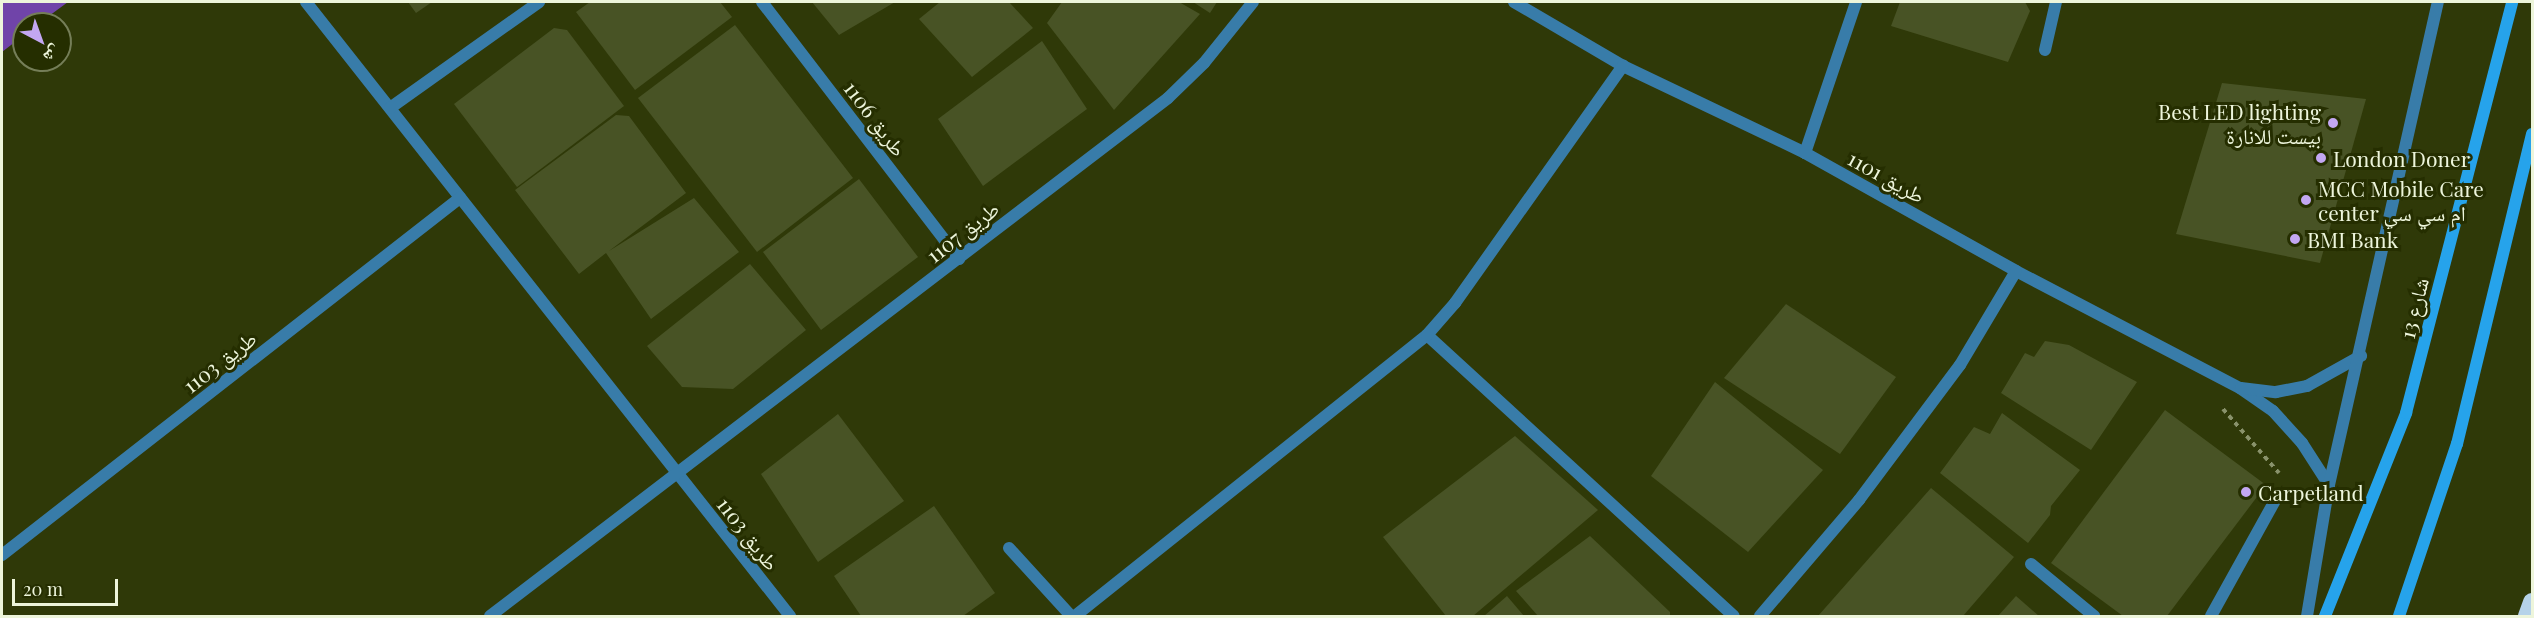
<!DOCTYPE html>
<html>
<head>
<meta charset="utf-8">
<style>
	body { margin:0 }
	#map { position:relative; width:2534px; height:618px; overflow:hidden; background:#2f3908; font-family:"Playfair Display","Noto Naskh Arabic",serif }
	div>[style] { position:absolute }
	.water>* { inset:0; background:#7044a9 }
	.building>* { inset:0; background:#485325 }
	.path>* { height:4px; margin-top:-2px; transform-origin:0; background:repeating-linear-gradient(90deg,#89926b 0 4.5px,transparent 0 9px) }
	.lane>* { height:12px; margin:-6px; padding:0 6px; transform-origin:6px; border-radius:6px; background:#387ca9 }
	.street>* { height:12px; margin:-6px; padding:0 6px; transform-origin:6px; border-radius:6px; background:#387ca9 }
	.secondary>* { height:12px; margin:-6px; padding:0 6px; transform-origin:6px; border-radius:6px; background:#26a3eb }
	.highway>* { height:18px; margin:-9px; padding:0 9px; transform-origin:9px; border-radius:9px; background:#b6d3e9 }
	.dots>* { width:16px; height:16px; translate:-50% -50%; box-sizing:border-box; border:3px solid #252e00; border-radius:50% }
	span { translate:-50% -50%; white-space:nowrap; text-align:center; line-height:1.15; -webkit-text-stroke:6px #252e00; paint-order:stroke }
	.poi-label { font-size:21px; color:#edf5db }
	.right { translate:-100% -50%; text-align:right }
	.left { translate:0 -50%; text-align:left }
	.street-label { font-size:21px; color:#edf5db }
	.frame { position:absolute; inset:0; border:3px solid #edf5db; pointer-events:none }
	.north { position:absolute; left:12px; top:12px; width:60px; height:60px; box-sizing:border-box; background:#252e00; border:2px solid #757e58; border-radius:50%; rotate:139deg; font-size:16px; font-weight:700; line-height:24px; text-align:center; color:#edf5db }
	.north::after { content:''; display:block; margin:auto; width:21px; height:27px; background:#c3a7f2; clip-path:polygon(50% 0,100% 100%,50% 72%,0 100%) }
	.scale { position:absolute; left:12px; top:579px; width:106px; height:27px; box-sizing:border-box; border:3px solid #edf5db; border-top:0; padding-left:8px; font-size:18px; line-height:21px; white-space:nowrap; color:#edf5db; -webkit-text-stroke:4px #252e00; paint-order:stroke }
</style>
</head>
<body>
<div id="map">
	<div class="water">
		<i style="clip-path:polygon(2px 2px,68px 2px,38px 24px,24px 24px,24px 35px,2px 52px)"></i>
	</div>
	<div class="building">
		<i style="clip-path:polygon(408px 2px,432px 2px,416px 13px)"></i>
		<i style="clip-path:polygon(590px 2px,720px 2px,732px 17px,635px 90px,576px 12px)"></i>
		<i style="clip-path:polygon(812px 2px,895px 2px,839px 35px)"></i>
		<i style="clip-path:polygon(940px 2px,1009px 2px,1033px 28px,972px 77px,919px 19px)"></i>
		<i style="clip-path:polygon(1062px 2px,1179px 2px,1200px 14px,1114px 110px,1047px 23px)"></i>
		<i style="clip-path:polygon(1193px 2px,1217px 2px,1210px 13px)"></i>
		<i style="clip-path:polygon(1900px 2px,2025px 2px,2030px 11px,2008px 62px,1891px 26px)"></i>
		<i style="clip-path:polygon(735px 25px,853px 178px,757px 252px,638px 98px)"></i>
		<i style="clip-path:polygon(554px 28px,567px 30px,624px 106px,517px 187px,454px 104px)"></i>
		<i style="clip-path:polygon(1042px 41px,1087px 109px,983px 186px,938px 119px)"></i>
		<i style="clip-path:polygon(2222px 83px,2366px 99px,2320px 263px,2176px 234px)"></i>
		<i style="clip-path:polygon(616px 115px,629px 116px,686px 193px,609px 251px,694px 198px,739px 252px,651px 319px,606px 253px,579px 274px,515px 190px)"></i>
		<i style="clip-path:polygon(859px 179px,918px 257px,821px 330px,763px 252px)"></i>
		<i style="clip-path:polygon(750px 264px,806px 330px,733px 389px,682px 387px,647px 346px)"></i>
		<i style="clip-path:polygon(1786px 304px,1896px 377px,1840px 454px,1724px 378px)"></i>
		<i style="clip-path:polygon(2045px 341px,2069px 345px,2137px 382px,2091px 450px,2001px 393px,2025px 353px,2034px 357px)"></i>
		<i style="clip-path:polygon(1715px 382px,1823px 470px,1748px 552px,1651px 476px)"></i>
		<i style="clip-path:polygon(2165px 410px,2266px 485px,2167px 616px,2123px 616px,2051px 563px)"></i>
		<i style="clip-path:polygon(2002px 413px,2080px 470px,2051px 506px,2050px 515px,2028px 543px,1940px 473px,1974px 427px,1990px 434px)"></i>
		<i style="clip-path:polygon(838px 414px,904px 501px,818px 562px,761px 474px)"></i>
		<i style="clip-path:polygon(1515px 436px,1598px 510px,1473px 616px,1446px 616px,1383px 537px)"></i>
		<i style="clip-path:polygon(1931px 488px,2014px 557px,1963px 616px,1818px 616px)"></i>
		<i style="clip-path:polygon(934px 506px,995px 593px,963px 616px,861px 616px,834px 576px)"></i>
		<i style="clip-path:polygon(1590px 536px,1670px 612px,1670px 616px,1538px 616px,1516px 591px)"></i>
		<i style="clip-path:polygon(1507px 596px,1524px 616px,1484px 616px)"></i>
		<i style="clip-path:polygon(2016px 596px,2039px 616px,1998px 616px)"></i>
	</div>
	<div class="path">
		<i style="left:2223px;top:409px;width:85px;rotate:48.8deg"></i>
	</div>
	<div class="lane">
		<i style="left:2031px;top:564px;width:82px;rotate:39.5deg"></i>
		<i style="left:2211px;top:616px;width:138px;rotate:-61deg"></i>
	</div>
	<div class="street">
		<i style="left:306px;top:2px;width:782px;rotate:51.75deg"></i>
		<i style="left:762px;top:2px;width:324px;rotate:52.5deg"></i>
		<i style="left:1514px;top:2px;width:126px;rotate:30.4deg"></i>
		<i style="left:1623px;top:66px;width:202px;rotate:25.5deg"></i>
		<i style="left:1805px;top:153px;width:242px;rotate:29.2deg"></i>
		<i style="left:2016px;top:271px;width:253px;rotate:27.6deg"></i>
		<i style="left:2240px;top:388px;width:40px;rotate:34.9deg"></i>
		<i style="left:2273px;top:411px;width:43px;rotate:47.8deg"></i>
		<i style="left:2302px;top:443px;width:50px;rotate:57.3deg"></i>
		<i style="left:2045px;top:50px;width:49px;rotate:-77.1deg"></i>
		<i style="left:390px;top:108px;width:183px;rotate:-35.4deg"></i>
		<i style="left:1805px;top:153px;width:159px;rotate:-71.3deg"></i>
		<i style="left:1427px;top:335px;width:416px;rotate:42.5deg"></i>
		<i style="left:2241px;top:388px;width:35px;rotate:7deg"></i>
		<i style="left:2276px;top:392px;width:32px;rotate:-11deg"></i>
		<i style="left:2307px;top:386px;width:62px;rotate:-29.1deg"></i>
		<i style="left:1009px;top:548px;width:92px;rotate:47.6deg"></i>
		<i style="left:2px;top:555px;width:581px;rotate:-37.94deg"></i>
		<i style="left:490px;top:616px;width:853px;rotate:-37.38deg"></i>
		<i style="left:1168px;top:98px;width:50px;rotate:-44.2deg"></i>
		<i style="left:1204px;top:63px;width:78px;rotate:-51.2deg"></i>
		<i style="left:1075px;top:616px;width:450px;rotate:-38.6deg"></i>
		<i style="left:1427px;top:335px;width:43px;rotate:-48.8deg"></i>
		<i style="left:1455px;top:303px;width:291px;rotate:-54.7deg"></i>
		<i style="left:1760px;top:616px;width:153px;rotate:-49.5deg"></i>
		<i style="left:1859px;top:500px;width:169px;rotate:-53.2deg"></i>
		<i style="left:1960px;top:365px;width:109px;rotate:-59.2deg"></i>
		<i style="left:2307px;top:616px;width:133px;rotate:-80.5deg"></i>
		<i style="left:2329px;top:485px;width:495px;rotate:-77.3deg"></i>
	</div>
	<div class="secondary">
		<i style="left:2325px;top:616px;width:219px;rotate:-68.2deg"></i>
		<i style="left:2406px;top:413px;width:424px;rotate:-75.5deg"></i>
		<i style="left:2399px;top:616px;width:182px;rotate:-71.4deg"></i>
		<i style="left:2457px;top:444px;width:319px;rotate:-76.4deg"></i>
	</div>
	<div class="highway">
		<i style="left:2527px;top:616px;width:15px;rotate:-70deg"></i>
	</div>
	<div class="dots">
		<i style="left:2333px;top:123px;background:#c3a7f2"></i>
		<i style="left:2321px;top:158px;background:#c3a7f2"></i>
		<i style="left:2306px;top:200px;background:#c3a7f2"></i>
		<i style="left:2295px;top:239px;background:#c3a7f2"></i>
		<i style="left:2246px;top:492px;background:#c3a7f2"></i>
	</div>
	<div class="poi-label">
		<span class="right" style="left:2321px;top:123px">Best LED lighting<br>بيست للانارة</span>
		<span class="left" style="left:2333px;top:158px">London Doner</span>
		<span class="left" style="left:2318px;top:200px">MCC Mobile Care<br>center ام سي سي</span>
		<span class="left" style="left:2307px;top:239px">BMI Bank</span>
		<span class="left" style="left:2258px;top:492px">Carpetland</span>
	</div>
	<div class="street-label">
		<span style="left:876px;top:118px;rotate:53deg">طريق 1106</span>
		<span style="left:1887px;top:176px;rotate:29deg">طريق 1101</span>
		<span style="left:962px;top:231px;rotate:-38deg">طريق 1107</span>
		<span style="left:2413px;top:308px;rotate:-76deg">شارع 13</span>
		<span style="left:219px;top:361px;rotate:-38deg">طريق 1103</span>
		<span style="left:749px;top:533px;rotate:52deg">طريق 1103</span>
	</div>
	<div class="frame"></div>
	<div class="north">ش</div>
	<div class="scale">20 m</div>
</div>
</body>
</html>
